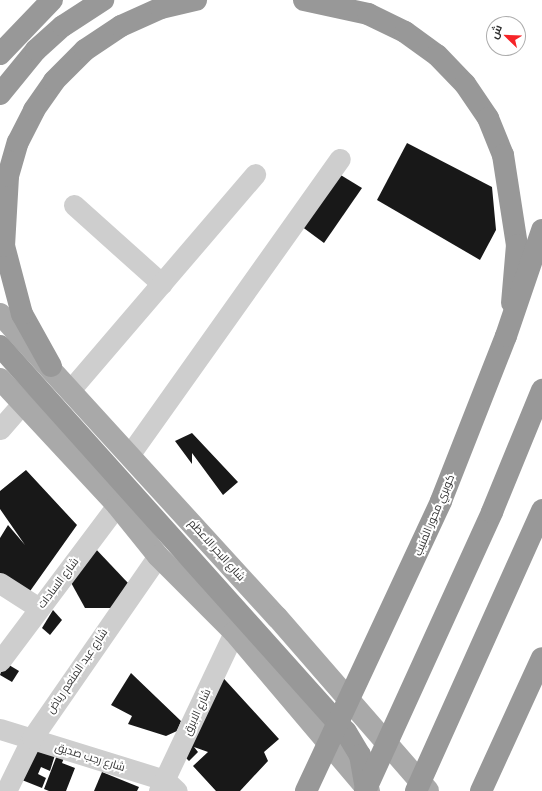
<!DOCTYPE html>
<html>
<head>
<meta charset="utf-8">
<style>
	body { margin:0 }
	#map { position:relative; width:542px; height:791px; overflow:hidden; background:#fff; font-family:Montserrat,Cairo,sans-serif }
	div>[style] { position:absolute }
	.building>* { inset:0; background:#181818 }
	.minor>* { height:21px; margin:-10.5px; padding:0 10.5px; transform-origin:10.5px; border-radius:10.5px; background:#cecece }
	.major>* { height:22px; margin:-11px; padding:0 11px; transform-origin:11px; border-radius:11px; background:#a9a9a9 }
	.highway>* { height:22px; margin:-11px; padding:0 11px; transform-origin:11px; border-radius:11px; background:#989898 }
	.highway-bridge>* { height:22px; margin:-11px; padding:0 11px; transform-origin:11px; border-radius:11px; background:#989898 }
	span { translate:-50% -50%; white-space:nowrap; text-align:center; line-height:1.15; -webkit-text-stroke:4px #fff; paint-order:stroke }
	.street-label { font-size:11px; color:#313131 }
	.north { position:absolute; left:486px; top:16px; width:40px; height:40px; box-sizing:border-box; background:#fff; border:1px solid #adadad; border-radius:50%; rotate:293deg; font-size:11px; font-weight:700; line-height:16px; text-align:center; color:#313131 }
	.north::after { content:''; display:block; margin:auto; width:14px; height:18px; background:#f62428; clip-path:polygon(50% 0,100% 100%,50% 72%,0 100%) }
</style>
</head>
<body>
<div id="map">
	<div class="building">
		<i style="clip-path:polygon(407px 143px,492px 187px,496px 230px,480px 260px,377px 200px)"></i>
		<i style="clip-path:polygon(339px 174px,362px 188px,324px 243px,301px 226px)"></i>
		<i style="clip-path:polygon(192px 433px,238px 482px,223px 495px,192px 453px,192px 464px,175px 441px)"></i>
		<i style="clip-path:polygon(26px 470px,77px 525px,28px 594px,0 576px,0 538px,8px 525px,25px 545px,0 509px,0 491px)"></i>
		<i style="clip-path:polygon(93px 546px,128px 583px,112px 608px,85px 608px,69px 579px)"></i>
		<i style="clip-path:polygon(53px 610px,62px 620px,50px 635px,42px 628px)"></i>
		<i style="clip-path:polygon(4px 662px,19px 671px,12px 682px,0 675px)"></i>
		<i style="clip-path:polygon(216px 670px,279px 739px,264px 752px,268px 761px,240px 791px,216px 791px,193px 766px,208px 752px,194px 747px,198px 752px,189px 761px,181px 753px)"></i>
		<i style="clip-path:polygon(131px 673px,181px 721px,177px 731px,166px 736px,128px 724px,132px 716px,111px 705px)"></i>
		<i style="clip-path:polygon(30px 745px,55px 755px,50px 771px,41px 767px,38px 774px,46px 778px,42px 788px,17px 778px)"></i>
		<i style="clip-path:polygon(57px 755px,64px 758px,62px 763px,75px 768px,66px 791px,49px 791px,44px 789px)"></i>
		<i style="clip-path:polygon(102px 772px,139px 787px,137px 791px,94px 791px)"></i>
	</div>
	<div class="minor">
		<i style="left:74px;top:205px;width:118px;rotate:41.9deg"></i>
		<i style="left:71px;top:389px;width:283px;rotate:-49.4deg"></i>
		<i style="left:0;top:429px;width:35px;rotate:-49deg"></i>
		<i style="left:130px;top:454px;width:362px;rotate:-54.6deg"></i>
		<i style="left:0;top:583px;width:46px;rotate:32.7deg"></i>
		<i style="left:0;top:661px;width:195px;rotate:-53.1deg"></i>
		<i style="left:0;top:729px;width:173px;rotate:17.2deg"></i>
		<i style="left:165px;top:780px;width:16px;rotate:43deg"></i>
		<i style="left:6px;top:791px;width:59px;rotate:-63.9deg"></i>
		<i style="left:32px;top:738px;width:221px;rotate:-55.3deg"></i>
		<i style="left:159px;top:791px;width:176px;rotate:-64.7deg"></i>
	</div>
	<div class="major">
		<i style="left:0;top:314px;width:411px;rotate:47.6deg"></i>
		<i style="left:277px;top:617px;width:230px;rotate:49deg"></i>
		<i style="left:0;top:379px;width:172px;rotate:47.1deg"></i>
		<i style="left:117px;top:505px;width:65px;rotate:51.2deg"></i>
		<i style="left:158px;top:556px;width:107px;rotate:45deg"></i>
		<i style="left:234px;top:632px;width:209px;rotate:49.7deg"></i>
	</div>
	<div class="highway">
		<i style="left:304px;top:0;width:66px;rotate:12.3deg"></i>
		<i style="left:368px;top:14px;width:41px;rotate:25.9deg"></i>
		<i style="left:405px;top:32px;width:39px;rotate:36deg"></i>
		<i style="left:437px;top:55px;width:40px;rotate:46deg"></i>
		<i style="left:465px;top:84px;width:41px;rotate:55.9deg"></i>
		<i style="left:488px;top:118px;width:40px;rotate:68deg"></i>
		<i style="left:503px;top:155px;width:91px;rotate:81.2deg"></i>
		<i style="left:517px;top:245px;width:58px;rotate:94.9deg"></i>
		<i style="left:0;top:54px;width:75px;rotate:-46.1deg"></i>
		<i style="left:0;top:94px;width:57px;rotate:-50.7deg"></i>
		<i style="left:36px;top:50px;width:36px;rotate:-42deg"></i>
		<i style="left:63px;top:26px;width:48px;rotate:-33deg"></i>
		<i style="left:0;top:346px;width:518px;rotate:48.13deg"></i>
		<i style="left:346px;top:732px;width:27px;rotate:59deg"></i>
		<i style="left:360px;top:755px;width:34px;rotate:80deg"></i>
		<i style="left:51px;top:366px;width:60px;rotate:-119.1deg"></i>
		<i style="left:22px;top:314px;width:70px;rotate:-104.8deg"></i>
		<i style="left:4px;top:246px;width:70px;rotate:-86.7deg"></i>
		<i style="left:8px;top:176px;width:35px;rotate:-74deg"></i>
		<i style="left:18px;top:142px;width:36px;rotate:-63deg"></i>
		<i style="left:34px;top:110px;width:35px;rotate:-55deg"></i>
		<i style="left:54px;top:81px;width:44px;rotate:-45deg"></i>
		<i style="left:85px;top:50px;width:43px;rotate:-33.7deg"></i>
		<i style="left:121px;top:26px;width:44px;rotate:-24.2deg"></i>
		<i style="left:161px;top:8px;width:36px;rotate:-13deg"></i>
		<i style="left:481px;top:791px;width:146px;rotate:-65.4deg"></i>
	</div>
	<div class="highway-bridge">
		<i style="left:306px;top:791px;width:320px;rotate:-65deg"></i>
		<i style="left:441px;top:501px;width:177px;rotate:-68.5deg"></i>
		<i style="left:506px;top:336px;width:112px;rotate:-71.2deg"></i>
		<i style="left:365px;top:791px;width:307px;rotate:-65.5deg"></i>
		<i style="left:492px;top:512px;width:132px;rotate:-67.7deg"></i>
		<i style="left:416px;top:791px;width:308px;rotate:-65.8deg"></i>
	</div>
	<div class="street-label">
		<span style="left:434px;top:515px;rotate:-67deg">كوبري محور المنيب</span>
		<span style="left:217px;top:550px;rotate:48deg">شارع البحر الاعظم</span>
		<span style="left:58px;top:583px;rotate:-53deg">شارع السادات</span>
		<span style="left:77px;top:671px;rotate:-56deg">شارع عبد المنعم رياض</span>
		<span style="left:197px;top:712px;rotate:-65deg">شارع الابرق</span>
		<span style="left:90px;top:757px;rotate:17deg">شارع رجب صديق</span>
	</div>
	<div class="north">ش</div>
</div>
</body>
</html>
